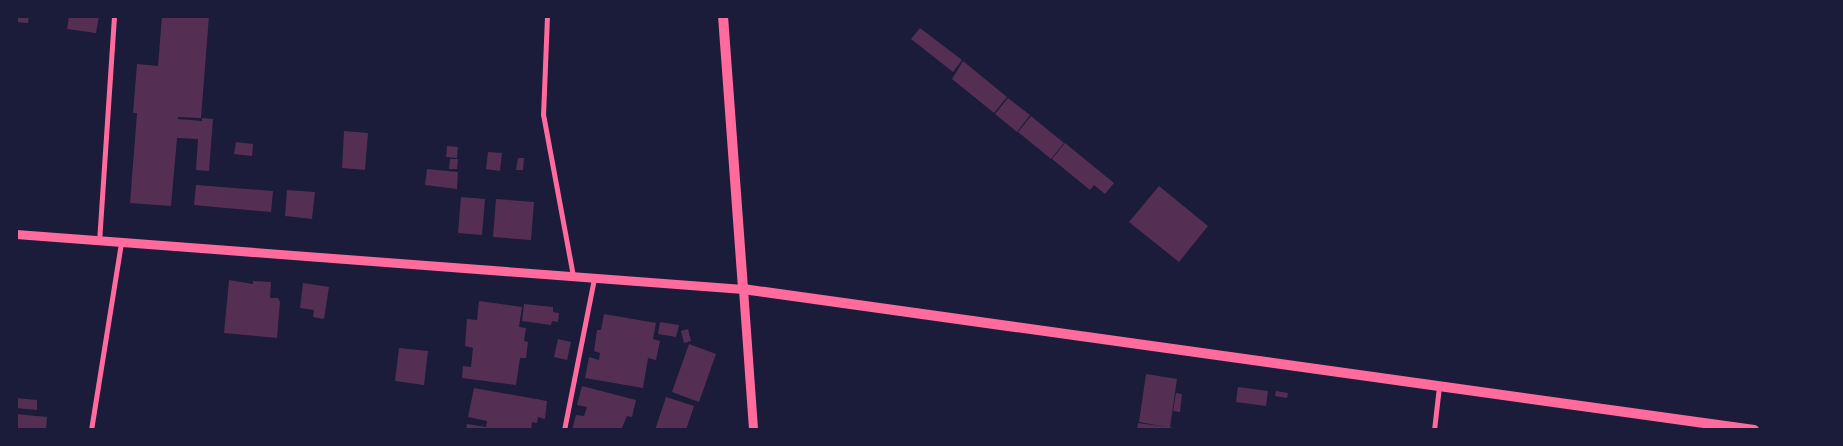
<!DOCTYPE html>
<html>
<head>
<meta charset="utf-8">
<style>
	body { margin:0 }
	#map { position:relative; width:1843px; height:446px; overflow:hidden; background:#1b1b3a; font-family:"Space Grotesk",sans-serif }
	div>[style] { position:absolute }
	.building>* { inset:0; background:#542f53 }
	.minor>* { height:5px; margin:-2.5px; padding:0 2.5px; transform-origin:2.5px; border-radius:2.5px; background:#ff6b9d }
	.tertiary>* { height:9px; margin:-4.5px; padding:0 4.5px; transform-origin:4.5px; border-radius:4.5px; background:#ff6b9d }
	.secondary>* { height:10px; margin:-5px; padding:0 5px; transform-origin:5px; border-radius:5px; background:#ff6b9d }
	span { translate:-50% -50%; white-space:nowrap; text-align:center; line-height:1.15; -webkit-text-stroke:4px #1b1b3a; paint-order:stroke }
	.frame { position:absolute; inset:0; border:18px solid #1b1b3a; pointer-events:none }
</style>
</head>
<body>
<div id="map">
	<div class="building">
		<i style="clip-path:polygon(16px 16px,29px 16px,28px 23px,16px 22px)"></i>
		<i style="clip-path:polygon(69px 16px,99px 16px,96px 33px,67px 29px)"></i>
		<i style="clip-path:polygon(162px 16px,209px 16px,201px 118px,178px 117px,178px 119px,202px 121px,202px 118px,213px 119px,209px 171px,196px 170px,198px 139px,177px 138px,171px 206px,130px 203px,137px 113px,133px 113px,137px 64px,158px 66px)"></i>
		<i style="clip-path:polygon(920px 28px,962px 60px,953px 72px,911px 39px)"></i>
		<i style="clip-path:polygon(963px 61px,1007px 97px,994px 113px,952px 79px)"></i>
		<i style="clip-path:polygon(1008px 98px,1030px 115px,1017px 132px,995px 114px)"></i>
		<i style="clip-path:polygon(1031px 116px,1064px 143px,1051px 159px,1018px 132px)"></i>
		<i style="clip-path:polygon(344px 131px,368px 133px,365px 170px,342px 168px)"></i>
		<i style="clip-path:polygon(236px 142px,253px 144px,252px 156px,234px 154px)"></i>
		<i style="clip-path:polygon(1065px 143px,1114px 183px,1105px 194px,1094px 185px,1090px 190px,1052px 159px)"></i>
		<i style="clip-path:polygon(447px 146px,458px 147px,457px 158px,446px 157px)"></i>
		<i style="clip-path:polygon(488px 152px,502px 153px,500px 171px,486px 169px)"></i>
		<i style="clip-path:polygon(518px 158px,524px 158px,523px 170px,516px 170px)"></i>
		<i style="clip-path:polygon(450px 159px,458px 159px,457px 169px,449px 169px)"></i>
		<i style="clip-path:polygon(427px 169px,458px 172px,457px 189px,425px 185px)"></i>
		<i style="clip-path:polygon(196px 185px,273px 191px,271px 212px,194px 205px)"></i>
		<i style="clip-path:polygon(1159px 186px,1208px 226px,1179px 262px,1129px 222px)"></i>
		<i style="clip-path:polygon(287px 190px,315px 192px,312px 219px,285px 216px)"></i>
		<i style="clip-path:polygon(461px 197px,485px 199px,482px 235px,458px 233px)"></i>
		<i style="clip-path:polygon(496px 199px,534px 202px,531px 240px,493px 237px)"></i>
		<i style="clip-path:polygon(229px 280px,253px 284px,253px 281px,271px 282px,270px 298px,278px 298px,280px 302px,277px 338px,224px 333px)"></i>
		<i style="clip-path:polygon(303px 283px,329px 287px,324px 319px,313px 317px,314px 310px,300px 308px)"></i>
		<i style="clip-path:polygon(479px 301px,522px 307px,519px 327px,526px 328px,524px 341px,528px 342px,526px 358px,520px 358px,516px 385px,462px 378px,463px 366px,471px 367px,473px 348px,465px 346px,467px 319px,477px 320px)"></i>
		<i style="clip-path:polygon(524px 304px,553px 307px,553px 312px,559px 313px,558px 322px,552px 321px,551px 325px,522px 321px)"></i>
		<i style="clip-path:polygon(604px 314px,656px 323px,653px 339px,660px 341px,656px 360px,648px 358px,643px 388px,585px 378px,589px 357px,599px 360px,600px 353px,594px 351px,597px 330px,601px 330px)"></i>
		<i style="clip-path:polygon(660px 322px,679px 325px,676px 337px,658px 334px)"></i>
		<i style="clip-path:polygon(688px 329px,691px 341px,684px 343px,681px 331px)"></i>
		<i style="clip-path:polygon(558px 339px,571px 342px,567px 360px,554px 357px)"></i>
		<i style="clip-path:polygon(689px 344px,716px 354px,699px 402px,672px 392px)"></i>
		<i style="clip-path:polygon(399px 348px,428px 351px,424px 385px,395px 381px)"></i>
		<i style="clip-path:polygon(1146px 374px,1177px 379px,1170px 427px,1179px 430px,1137px 430px,1138px 423px,1167px 427px,1139px 422px)"></i>
		<i style="clip-path:polygon(582px 386px,636px 400px,632px 417px,627px 416px,621px 430px,572px 430px,576px 415px,584px 416px,587px 407px,577px 405px)"></i>
		<i style="clip-path:polygon(1238px 387px,1268px 391px,1266px 406px,1236px 402px)"></i>
		<i style="clip-path:polygon(474px 388px,547px 401px,545px 419px,538px 417px,537px 423px,532px 422px,531px 430px,466px 430px,467px 424px,486px 427px,487px 421px,468px 417px)"></i>
		<i style="clip-path:polygon(1276px 391px,1288px 393px,1287px 398px,1275px 396px)"></i>
		<i style="clip-path:polygon(1176px 393px,1182px 394px,1180px 412px,1173px 411px)"></i>
		<i style="clip-path:polygon(666px 397px,694px 406px,686px 430px,655px 430px)"></i>
		<i style="clip-path:polygon(16px 398px,37px 400px,37px 410px,16px 408px)"></i>
		<i style="clip-path:polygon(16px 414px,47px 417px,46px 430px,16px 430px)"></i>
	</div>
	<div class="minor">
		<i style="left:547px;top:16px;width:98px;rotate:92.3deg"></i>
		<i style="left:543px;top:114px;width:165px;rotate:79.5deg"></i>
		<i style="left:99px;top:242px;width:226px;rotate:-86.2deg"></i>
		<i style="left:91px;top:430px;width:190px;rotate:-80.9deg"></i>
		<i style="left:564px;top:430px;width:155px;rotate:-78.8deg"></i>
		<i style="left:1434px;top:430px;width:44px;rotate:-83.5deg"></i>
	</div>
	<div class="tertiary">
		<i style="left:16px;top:234px;width:729px;rotate:4.33deg"></i>
		<i style="left:743px;top:289px;width:141px;rotate:85.9deg"></i>
	</div>
	<div class="secondary">
		<i style="left:723px;top:16px;width:274px;rotate:85.8deg"></i>
		<i style="left:743px;top:289px;width:1021px;rotate:7.94deg"></i>
	</div>
	<div class="frame"></div>
</div>
</body>
</html>
